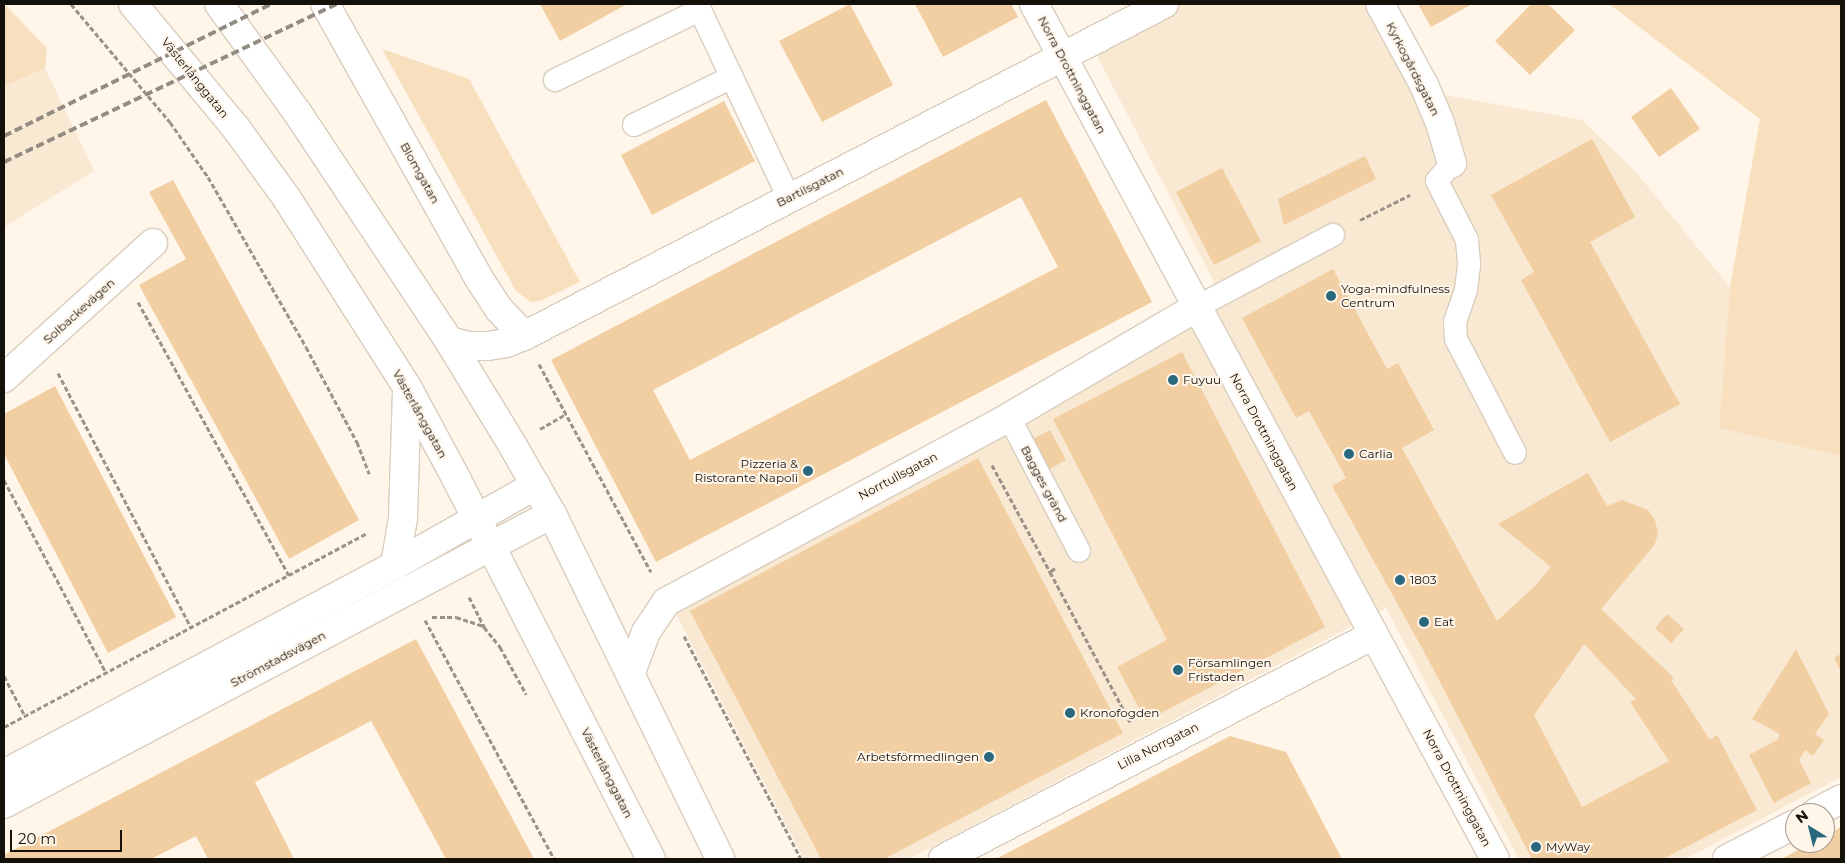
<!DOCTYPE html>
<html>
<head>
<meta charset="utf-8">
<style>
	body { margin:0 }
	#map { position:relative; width:1845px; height:863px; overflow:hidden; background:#fff5e9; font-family:Montserrat,sans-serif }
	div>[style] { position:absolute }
	.built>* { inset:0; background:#f9e8d2 }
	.green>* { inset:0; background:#f8dfbe }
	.building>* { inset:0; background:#f1cfa2 }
	.path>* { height:3px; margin-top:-1.5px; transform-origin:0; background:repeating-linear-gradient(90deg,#9b938a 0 5px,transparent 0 7.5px) }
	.roads { filter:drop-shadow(1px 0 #d9cdbe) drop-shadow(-1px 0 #d9cdbe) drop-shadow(0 1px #d9cdbe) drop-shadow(0 -1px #d9cdbe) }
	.lane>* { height:22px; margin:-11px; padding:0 11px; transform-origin:11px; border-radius:11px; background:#fff }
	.street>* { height:28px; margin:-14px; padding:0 14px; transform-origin:14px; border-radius:14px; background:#fff }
	.secondary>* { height:28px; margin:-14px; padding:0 14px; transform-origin:14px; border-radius:14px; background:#fff }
	.rail>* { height:4px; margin-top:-2px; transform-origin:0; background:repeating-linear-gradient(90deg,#938c83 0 8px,transparent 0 12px) }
	.dots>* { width:14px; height:14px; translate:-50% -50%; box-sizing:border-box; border:2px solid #fff5e9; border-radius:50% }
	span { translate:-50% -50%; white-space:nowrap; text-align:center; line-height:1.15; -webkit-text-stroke:4px #fff5e9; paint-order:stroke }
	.street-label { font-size:12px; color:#14100a }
	.poi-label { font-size:12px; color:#14100a }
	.left { translate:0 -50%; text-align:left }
	.right { translate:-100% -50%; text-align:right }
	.frame { position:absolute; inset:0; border:5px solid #14100a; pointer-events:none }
	.north { position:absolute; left:1785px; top:803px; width:50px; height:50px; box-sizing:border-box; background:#fff5e9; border:1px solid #a19990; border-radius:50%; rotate:324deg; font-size:14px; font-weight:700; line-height:20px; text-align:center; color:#14100a }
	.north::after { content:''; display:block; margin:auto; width:18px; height:22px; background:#29687d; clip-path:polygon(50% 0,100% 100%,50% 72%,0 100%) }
	.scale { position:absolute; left:10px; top:830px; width:112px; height:22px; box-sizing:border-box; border:2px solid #14100a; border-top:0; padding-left:6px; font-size:15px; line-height:18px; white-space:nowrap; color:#14100a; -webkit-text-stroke:4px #fff5e9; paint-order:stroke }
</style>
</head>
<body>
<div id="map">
	<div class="built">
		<i style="clip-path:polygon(1182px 4px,1370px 4px,1417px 90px,1582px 120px,1635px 171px,1730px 287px,1719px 428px,1841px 456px,1841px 777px,1685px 859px,1519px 859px,1386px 608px,909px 859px,804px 859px,666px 595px,1223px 299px,1094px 50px)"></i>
		<i style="clip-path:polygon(45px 68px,94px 171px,4px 227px,4px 86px)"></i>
	</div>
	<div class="green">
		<i style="clip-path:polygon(4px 4px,47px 48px,45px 68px,4px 86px)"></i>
		<i style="clip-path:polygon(1609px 4px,1841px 4px,1841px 456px,1719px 428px,1730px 287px,1760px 119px)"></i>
		<i style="clip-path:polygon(382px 49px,469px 79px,580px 282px,540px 301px,531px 302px,516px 291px)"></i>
	</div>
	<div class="building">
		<i style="clip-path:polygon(540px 4px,627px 4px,560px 41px)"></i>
		<i style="clip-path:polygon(850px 4px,893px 85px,822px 122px,779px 41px)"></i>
		<i style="clip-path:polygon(915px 4px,1011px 4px,1018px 17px,943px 57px)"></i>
		<i style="clip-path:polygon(1418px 4px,1472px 4px,1431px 27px)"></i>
		<i style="clip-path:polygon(1531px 4px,1548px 4px,1575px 30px,1530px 75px,1495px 41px)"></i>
		<i style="clip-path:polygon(1671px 88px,1700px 129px,1659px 157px,1631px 117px)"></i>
		<i style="clip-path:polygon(evenodd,1046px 100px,1152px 302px,656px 562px,551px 360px,1046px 100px,1021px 197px,1058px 267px,690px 460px,653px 390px,1021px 197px)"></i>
		<i style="clip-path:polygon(724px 101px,755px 161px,652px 215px,621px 155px)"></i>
		<i style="clip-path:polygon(1592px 139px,1635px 217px,1590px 242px,1680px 404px,1610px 442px,1521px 280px,1534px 272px,1491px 195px)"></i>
		<i style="clip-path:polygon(1365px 156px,1376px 179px,1284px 225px,1278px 199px)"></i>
		<i style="clip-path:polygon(1222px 168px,1261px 241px,1214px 265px,1176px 192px)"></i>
		<i style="clip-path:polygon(173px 180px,359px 520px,289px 559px,139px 285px,186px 259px,149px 192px)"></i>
		<i style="clip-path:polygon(evenodd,1333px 269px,1387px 369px,1398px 363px,1434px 430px,1402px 448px,1497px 621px,1536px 585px,1551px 567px,1498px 524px,1588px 473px,1607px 506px,1622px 500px,1648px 510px,1655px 520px,1658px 533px,1655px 544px,1601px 609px,1674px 678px,1671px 680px,1710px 740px,1717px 735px,1757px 810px,1663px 859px,1532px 859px,1428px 659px,1332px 486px,1346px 478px,1309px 411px,1296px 418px,1242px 318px,1333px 269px,1584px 644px,1636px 699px,1630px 702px,1669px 761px,1582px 807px,1534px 715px,1584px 644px)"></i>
		<i style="clip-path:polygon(1182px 352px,1325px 627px,1146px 721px,1117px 667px,1167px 640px,1053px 419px)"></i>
		<i style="clip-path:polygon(55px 386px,176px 617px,108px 653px,4px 454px,4px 414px)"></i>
		<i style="clip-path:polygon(1050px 430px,1066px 460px,1046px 471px,1031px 440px)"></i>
		<i style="clip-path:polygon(978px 458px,1123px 733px,884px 859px,821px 859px,690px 611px)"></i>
		<i style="clip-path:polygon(1667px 614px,1684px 629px,1671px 643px,1655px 628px)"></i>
		<i style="clip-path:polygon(416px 639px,534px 859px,446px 859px,371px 721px,255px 782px,294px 859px,208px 859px,196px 836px,151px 859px,4px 859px,4px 855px)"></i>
		<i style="clip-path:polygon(1796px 649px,1829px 714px,1815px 734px,1824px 740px,1813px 756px,1805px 750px,1799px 760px,1811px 783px,1774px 803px,1749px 755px,1777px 740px,1780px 734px,1752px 719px)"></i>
		<i style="clip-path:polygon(1841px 654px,1841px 672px,1834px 658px)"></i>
		<i style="clip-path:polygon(1230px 736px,1286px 752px,1342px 859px,996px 859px)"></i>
		<i style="clip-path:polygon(1841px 827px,1841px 859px,1781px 859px,1812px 843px,1825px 843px,1825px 836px)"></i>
	</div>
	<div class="path">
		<i style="left:71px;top:4px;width:154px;rotate:50deg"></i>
		<i style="left:170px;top:122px;width:67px;rotate:55.4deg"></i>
		<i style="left:208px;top:177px;width:196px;rotate:60deg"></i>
		<i style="left:306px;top:347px;width:108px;rotate:61.8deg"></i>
		<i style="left:357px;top:442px;width:34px;rotate:69deg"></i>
		<i style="left:1360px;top:220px;width:56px;rotate:-26.6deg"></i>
		<i style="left:138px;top:302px;width:312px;rotate:61.1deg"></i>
		<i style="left:539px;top:364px;width:236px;rotate:61.7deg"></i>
		<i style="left:58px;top:373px;width:287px;rotate:62.4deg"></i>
		<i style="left:540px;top:429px;width:30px;rotate:-30deg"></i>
		<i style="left:992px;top:465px;width:122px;rotate:61.5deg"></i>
		<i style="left:4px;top:480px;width:218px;rotate:62.1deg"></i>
		<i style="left:1055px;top:568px;width:6px;rotate:141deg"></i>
		<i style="left:1050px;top:572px;width:172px;rotate:61.9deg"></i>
		<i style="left:469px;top:597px;width:34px;rotate:63deg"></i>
		<i style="left:484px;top:627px;width:26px;rotate:51deg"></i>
		<i style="left:500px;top:647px;width:54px;rotate:61deg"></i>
		<i style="left:432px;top:617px;width:24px"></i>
		<i style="left:456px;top:617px;width:29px;rotate:18deg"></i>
		<i style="left:425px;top:620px;width:272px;rotate:61.6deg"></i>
		<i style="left:684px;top:636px;width:252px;rotate:62.3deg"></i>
		<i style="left:4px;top:676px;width:45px;rotate:62.3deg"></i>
		<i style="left:4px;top:727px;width:412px;rotate:-28.1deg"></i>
	</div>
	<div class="roads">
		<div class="lane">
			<i style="left:555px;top:80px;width:161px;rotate:-25.8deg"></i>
			<i style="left:700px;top:10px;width:208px;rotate:64.7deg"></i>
			<i style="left:634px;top:125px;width:109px;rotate:-26.1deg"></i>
			<i style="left:1452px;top:163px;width:23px;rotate:130deg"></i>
			<i style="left:1437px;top:181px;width:66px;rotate:63deg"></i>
			<i style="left:1467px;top:240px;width:25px;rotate:85deg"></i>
			<i style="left:1469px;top:265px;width:25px;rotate:97deg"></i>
			<i style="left:1466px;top:290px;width:34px;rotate:109deg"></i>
			<i style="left:1455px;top:322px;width:17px;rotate:87deg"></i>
			<i style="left:1456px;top:339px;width:128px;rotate:62.6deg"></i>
			<i style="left:1197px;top:307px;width:154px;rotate:-27.9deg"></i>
			<i style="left:1009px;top:417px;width:151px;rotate:62.4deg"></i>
		</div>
		<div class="street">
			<i style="left:325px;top:4px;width:313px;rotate:60.7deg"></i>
			<i style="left:478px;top:277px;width:38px;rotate:57deg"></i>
			<i style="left:499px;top:309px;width:37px;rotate:47deg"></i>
			<i style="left:1034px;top:4px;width:971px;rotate:61.67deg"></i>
			<i style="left:1380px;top:4px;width:92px;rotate:61.5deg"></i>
			<i style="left:1424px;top:85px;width:41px;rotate:67.2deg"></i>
			<i style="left:1440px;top:123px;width:42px;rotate:73.3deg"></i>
			<i style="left:449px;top:341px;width:21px;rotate:14deg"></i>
			<i style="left:469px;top:346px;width:19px"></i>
			<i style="left:488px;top:346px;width:18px;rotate:-9deg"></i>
			<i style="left:506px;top:343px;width:19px;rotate:-21deg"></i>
			<i style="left:524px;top:336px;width:721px;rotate:-27.42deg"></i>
			<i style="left:4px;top:378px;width:201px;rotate:-42.2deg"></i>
			<i style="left:631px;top:672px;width:43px;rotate:-69.4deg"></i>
			<i style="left:646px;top:632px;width:36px;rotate:-56deg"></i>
			<i style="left:666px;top:602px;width:390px;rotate:-28.3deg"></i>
			<i style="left:1009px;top:417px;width:218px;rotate:-30.3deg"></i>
			<i style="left:943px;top:859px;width:486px;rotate:-27.5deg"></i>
		</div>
		<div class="secondary">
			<i style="left:133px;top:4px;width:161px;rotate:50.3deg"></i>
			<i style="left:236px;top:128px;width:85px;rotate:54.1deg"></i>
			<i style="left:286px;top:197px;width:225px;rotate:57.5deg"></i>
			<i style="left:407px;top:387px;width:106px;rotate:61.7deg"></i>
			<i style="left:457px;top:480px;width:426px;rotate:62.9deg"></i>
			<i style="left:219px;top:4px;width:133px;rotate:54.2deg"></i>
			<i style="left:297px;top:112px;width:275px;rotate:56.4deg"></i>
			<i style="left:449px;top:341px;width:123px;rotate:58.6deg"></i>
			<i style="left:513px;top:446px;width:78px;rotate:60.2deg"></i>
			<i style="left:552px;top:514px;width:384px;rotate:64deg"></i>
			<i style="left:395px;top:565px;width:48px;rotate:-80.3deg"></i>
			<i style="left:403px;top:518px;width:129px;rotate:-88.2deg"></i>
			<i style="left:4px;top:774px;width:443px;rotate:-28.1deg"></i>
			<i style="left:395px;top:565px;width:162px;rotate:-29.6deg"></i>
			<i style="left:4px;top:804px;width:620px;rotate:-27.89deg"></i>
			<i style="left:1815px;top:813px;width:30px;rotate:-28deg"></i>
			<i style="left:1727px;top:859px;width:76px;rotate:-27.2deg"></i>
		</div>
	</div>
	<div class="rail">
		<i style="left:4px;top:136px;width:298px;rotate:-26.3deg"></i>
		<i style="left:4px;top:162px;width:369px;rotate:-25.4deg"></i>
	</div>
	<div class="dots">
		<i style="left:1331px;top:296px;background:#29687d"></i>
		<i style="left:1173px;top:380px;background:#29687d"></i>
		<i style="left:1349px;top:454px;background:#29687d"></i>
		<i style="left:808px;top:471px;background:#29687d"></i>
		<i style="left:1400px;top:580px;background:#29687d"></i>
		<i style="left:1424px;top:622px;background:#29687d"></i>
		<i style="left:1178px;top:670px;background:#29687d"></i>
		<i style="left:1070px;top:713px;background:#29687d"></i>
		<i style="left:989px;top:757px;background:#29687d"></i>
		<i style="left:1536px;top:847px;background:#29687d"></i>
	</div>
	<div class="street-label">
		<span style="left:1413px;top:69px;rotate:63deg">Kyrkogårdsgatan</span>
		<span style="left:1072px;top:75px;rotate:62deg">Norra Drottninggatan</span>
		<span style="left:195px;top:78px;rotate:51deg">Västerlånggatan</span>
		<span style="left:420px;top:173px;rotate:61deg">Blomgatan</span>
		<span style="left:810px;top:187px;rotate:-27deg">Bartilsgatan</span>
		<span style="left:79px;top:311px;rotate:-42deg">Solbackevägen</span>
		<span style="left:420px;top:414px;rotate:61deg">Västerlånggatan</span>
		<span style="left:1264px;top:432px;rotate:62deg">Norra Drottninggatan</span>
		<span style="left:898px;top:476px;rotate:-28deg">Norrtullsgatan</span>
		<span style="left:1044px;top:484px;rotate:62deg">Bagges gränd</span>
		<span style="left:278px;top:659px;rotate:-28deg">Strömstadsvägen</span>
		<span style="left:1158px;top:746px;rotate:-27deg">Lilla Norrgatan</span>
		<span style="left:607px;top:773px;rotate:63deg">Västerlånggatan</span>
		<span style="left:1457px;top:788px;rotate:62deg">Norra Drottninggatan</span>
	</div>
	<div class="poi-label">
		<span class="left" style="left:1341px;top:296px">Yoga-mindfulness<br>Centrum</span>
		<span class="left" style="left:1183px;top:380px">Fuyuu</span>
		<span class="left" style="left:1359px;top:454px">Carlia</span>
		<span class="right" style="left:798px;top:471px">Pizzeria &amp;<br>Ristorante Napoli</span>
		<span class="left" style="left:1410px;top:580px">1803</span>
		<span class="left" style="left:1434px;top:622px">Eat</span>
		<span class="left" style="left:1188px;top:670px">Församlingen<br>Fristaden</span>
		<span class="left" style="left:1080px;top:713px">Kronofogden</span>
		<span class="right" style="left:979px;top:757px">Arbetsförmedlingen</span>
		<span class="left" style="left:1546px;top:847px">MyWay</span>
	</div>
	<div class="frame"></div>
	<div class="north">N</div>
	<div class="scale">20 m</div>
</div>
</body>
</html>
